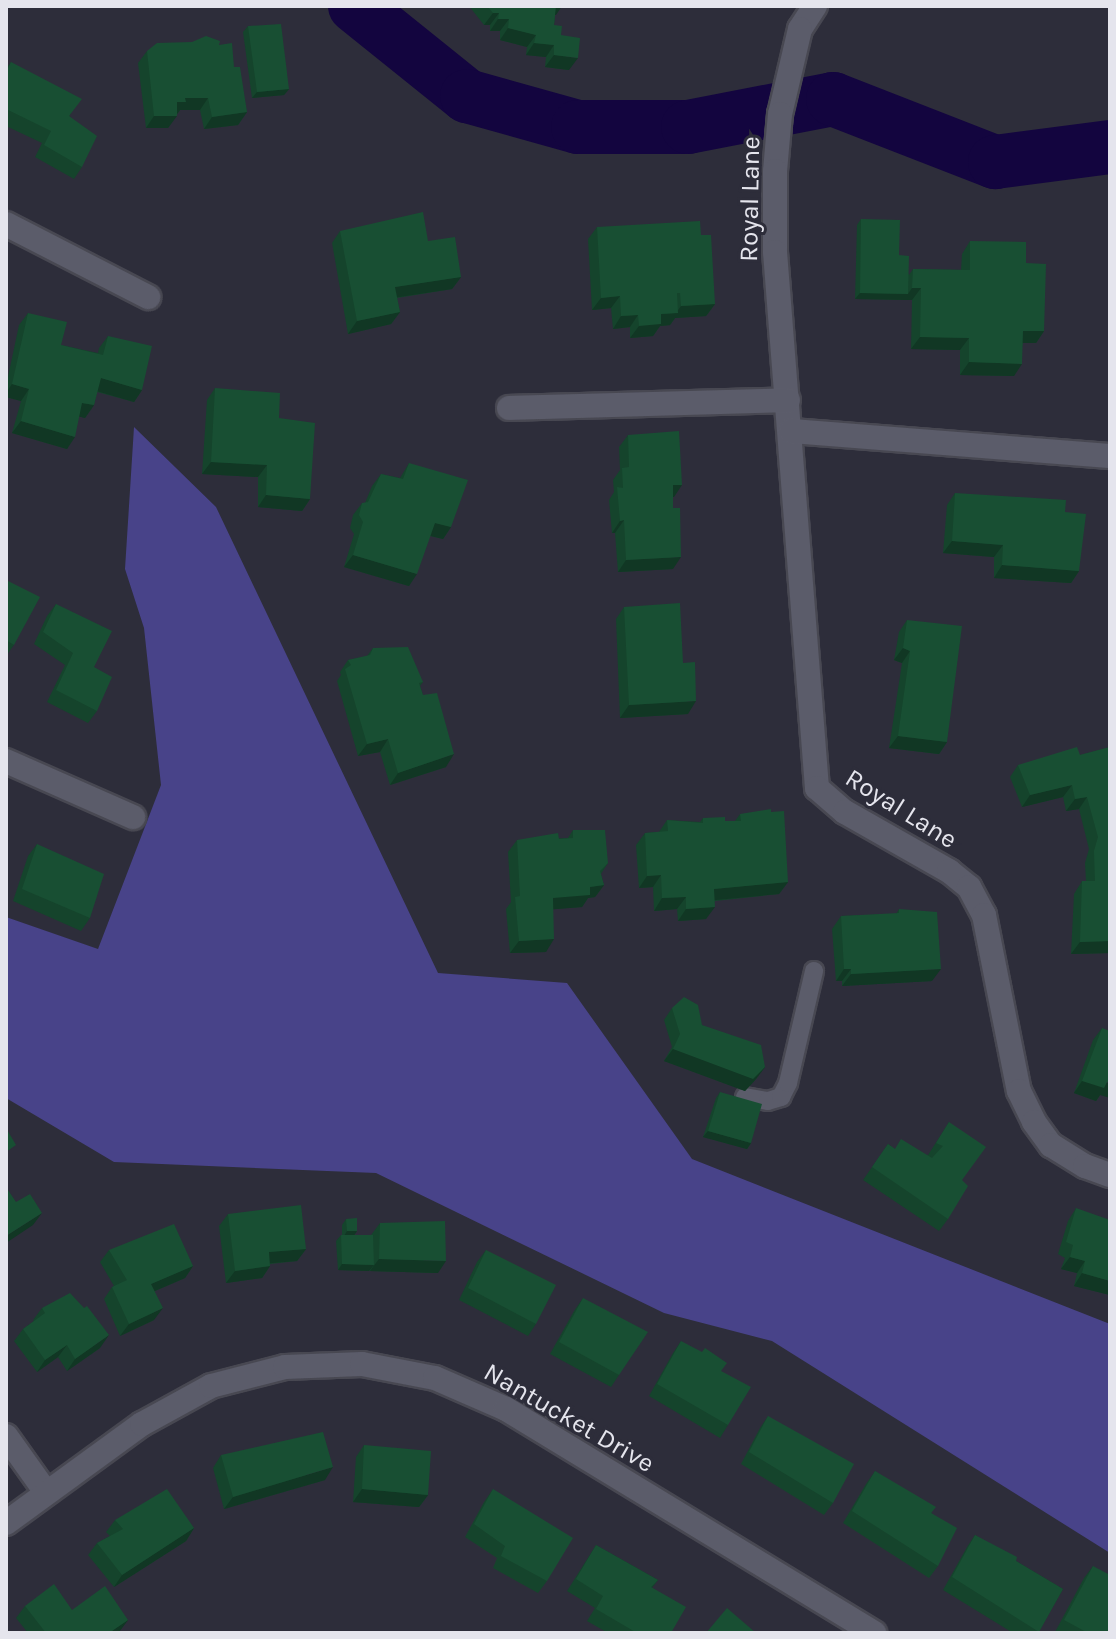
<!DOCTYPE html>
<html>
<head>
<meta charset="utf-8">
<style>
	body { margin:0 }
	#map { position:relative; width:1116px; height:1639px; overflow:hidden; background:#2d2d3a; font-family:Karla,sans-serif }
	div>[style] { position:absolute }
	.green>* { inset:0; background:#484389 }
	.river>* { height:54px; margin:-27px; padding:0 27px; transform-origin:27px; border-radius:27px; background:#13053f }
	.roads { filter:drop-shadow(2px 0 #484852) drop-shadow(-2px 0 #484852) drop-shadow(0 2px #484852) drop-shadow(0 -2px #484852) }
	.service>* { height:18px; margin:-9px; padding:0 9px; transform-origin:9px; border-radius:9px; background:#5b5c6a }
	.minor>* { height:24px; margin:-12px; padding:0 12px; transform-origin:12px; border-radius:12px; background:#5b5c6a }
	.tertiary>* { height:24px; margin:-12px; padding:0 12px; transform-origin:12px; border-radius:12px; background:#5b5c6a }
	.wall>* { inset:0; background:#15442c }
	.shaded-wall>* { inset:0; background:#113724 }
	.building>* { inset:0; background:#184f33 }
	span { translate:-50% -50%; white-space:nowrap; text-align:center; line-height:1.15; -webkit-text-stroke:6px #2d2d3a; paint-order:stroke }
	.street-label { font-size:26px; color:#e5e5ed }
	.frame { position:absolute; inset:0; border:8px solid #e5e5ed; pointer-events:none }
</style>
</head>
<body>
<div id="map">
	<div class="green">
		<i style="clip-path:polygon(134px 427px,216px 507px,438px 973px,567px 983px,692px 1159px,1110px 1324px,1110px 1553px,772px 1341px,664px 1313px,376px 1173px,114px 1162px,6px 1098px,6px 917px,98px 949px,161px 785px,144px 628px,125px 569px)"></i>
	</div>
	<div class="river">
		<i style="left:355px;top:6px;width:144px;rotate:38.8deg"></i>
		<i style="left:467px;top:96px;width:115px;rotate:15.6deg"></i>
		<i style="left:578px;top:127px;width:110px"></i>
		<i style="left:688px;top:127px;width:148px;rotate:-10.9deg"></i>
		<i style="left:833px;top:99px;width:174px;rotate:21.3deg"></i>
		<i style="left:995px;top:162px;width:116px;rotate:-7.4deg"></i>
	</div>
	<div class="roads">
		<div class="service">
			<i style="left:745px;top:1097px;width:23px;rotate:10deg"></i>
			<i style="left:768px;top:1101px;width:14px;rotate:-17deg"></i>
			<i style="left:781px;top:1097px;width:16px;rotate:-63deg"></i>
			<i style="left:788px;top:1083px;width:115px;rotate:-76.9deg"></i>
		</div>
		<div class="minor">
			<i style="left:815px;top:6px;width:27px;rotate:123deg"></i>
			<i style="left:800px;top:29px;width:87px;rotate:103.2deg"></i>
			<i style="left:780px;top:114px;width:57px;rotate:95deg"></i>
			<i style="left:775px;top:171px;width:81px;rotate:90deg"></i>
			<i style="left:775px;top:252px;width:538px;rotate:85.52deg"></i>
			<i style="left:817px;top:788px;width:37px;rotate:41deg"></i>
			<i style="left:845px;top:812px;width:120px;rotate:29.6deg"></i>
			<i style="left:949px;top:871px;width:26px;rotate:39deg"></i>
			<i style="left:969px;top:887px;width:32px;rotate:62deg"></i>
			<i style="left:984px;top:915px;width:179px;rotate:78.8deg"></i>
			<i style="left:1019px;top:1091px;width:34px;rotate:64deg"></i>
			<i style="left:1034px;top:1122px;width:29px;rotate:54deg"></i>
			<i style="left:1051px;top:1145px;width:40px;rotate:32deg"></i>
			<i style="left:1085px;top:1166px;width:27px;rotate:20deg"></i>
			<i style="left:6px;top:224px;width:160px;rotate:27.2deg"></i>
			<i style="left:509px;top:408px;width:279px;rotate:-1.6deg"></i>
			<i style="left:791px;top:431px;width:320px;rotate:4.5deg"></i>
			<i style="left:6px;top:761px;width:139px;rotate:23.8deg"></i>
		</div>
		<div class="tertiary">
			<i style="left:6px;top:1436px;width:69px;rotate:54.5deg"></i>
			<i style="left:6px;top:1523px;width:168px;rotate:-36.1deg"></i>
			<i style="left:142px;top:1424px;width:79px;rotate:-28.8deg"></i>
			<i style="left:211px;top:1386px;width:76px;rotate:-14.4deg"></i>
			<i style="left:285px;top:1367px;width:77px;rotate:-2.2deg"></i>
			<i style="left:362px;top:1364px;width:74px;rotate:10.9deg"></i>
			<i style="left:435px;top:1378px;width:77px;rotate:23.6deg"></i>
			<i style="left:506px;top:1409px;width:431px;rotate:31.3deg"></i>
		</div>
	</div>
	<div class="wall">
		<i style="clip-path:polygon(469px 6px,562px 6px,555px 15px,554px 25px,561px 35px,569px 70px,545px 67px,546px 57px,526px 55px,527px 47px,500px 40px,500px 31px,490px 31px,490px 25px,484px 25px)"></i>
		<i style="clip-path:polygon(248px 26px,289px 89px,284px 95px,252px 98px,243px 32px)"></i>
		<i style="clip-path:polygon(219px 45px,234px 67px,247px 112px,238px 125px,204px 129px,200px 110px,180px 110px,168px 128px,146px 128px,138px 63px,147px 51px)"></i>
		<i style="clip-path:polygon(11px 62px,70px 116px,82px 167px,74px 179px,35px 157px,42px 143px,6px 126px,6px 69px)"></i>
		<i style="clip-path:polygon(861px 219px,899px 255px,909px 275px,913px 269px,961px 270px,962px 254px,970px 241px,1026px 263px,1044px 331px,1036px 343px,1023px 343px,1014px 376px,960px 375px,960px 350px,911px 349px,912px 300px,855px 299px,857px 225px)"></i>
		<i style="clip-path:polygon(597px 227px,701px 235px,715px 304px,706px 316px,675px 318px,670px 325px,660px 326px,653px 336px,630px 338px,630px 327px,613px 329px,611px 308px,592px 310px,588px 239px)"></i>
		<i style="clip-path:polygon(340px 231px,428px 241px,461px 277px,452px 289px,397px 298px,400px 312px,391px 324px,348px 334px,332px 243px)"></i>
		<i style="clip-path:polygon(28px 313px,61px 345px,98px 353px,99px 348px,108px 336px,142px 390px,134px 402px,97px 392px,94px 405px,85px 418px,79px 416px,67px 449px,12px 433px,21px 401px,6px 397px,6px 386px,19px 325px)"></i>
		<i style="clip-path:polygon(215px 388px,279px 418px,310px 499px,302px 511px,258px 507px,258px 477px,202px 474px,207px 400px)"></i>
		<i style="clip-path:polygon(628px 435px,674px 497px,673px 497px,673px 569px,618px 572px,615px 533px,612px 533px,609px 500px,614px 492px,613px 480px,620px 470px,619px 447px)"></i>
		<i style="clip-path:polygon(409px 463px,451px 527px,443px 539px,430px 536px,409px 586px,344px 567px,354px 534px,350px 528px,353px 515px,362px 503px,365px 503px,372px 486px,381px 474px,400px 478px)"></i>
		<i style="clip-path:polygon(955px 493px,1079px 571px,1071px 583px,994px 578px,994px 557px,943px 553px,947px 505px)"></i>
		<i style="clip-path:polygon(6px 580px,14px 645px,6px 656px)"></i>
		<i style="clip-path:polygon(56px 604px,94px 667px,97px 711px,88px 723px,47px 702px,65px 665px,34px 644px,47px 616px)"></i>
		<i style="clip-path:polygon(624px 607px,683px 663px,688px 714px,620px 718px,616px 619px)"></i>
		<i style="clip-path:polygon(907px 620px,947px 742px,939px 754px,889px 748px,902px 663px,894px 660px,899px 632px)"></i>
		<i style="clip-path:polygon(373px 648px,423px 682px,420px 686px,446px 767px,390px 785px,380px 752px,358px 756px,337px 681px,341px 675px,340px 672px,348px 660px,367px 656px)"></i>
		<i style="clip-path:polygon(1110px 747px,1110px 953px,1071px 954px,1074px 894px,1082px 881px,1086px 881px,1085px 863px,1089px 849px,1079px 809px,1066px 811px,1063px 797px,1022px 807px,1010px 777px,1018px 765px,1080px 755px)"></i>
		<i style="clip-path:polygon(740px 814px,788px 882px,779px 894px,715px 901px,706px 919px,678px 921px,677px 909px,654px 911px,653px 887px,639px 888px,636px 845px,645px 833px,659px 832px,667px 820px,700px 822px,703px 818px,725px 821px,735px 821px)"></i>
		<i style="clip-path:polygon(573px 830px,608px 863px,601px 874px,604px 885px,595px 897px,588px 898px,582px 907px,553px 909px,546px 952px,510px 953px,506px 909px,511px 902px,508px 852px,517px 840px,568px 838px)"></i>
		<i style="clip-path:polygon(37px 844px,90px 918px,81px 931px,13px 901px,28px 856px)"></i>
		<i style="clip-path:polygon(899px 909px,932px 981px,842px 986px,842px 981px,836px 981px,832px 929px,841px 916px,896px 914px)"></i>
		<i style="clip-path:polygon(672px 1008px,702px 1025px,765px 1067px,756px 1079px,745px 1091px,664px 1061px,672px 1047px,664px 1020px)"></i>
		<i style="clip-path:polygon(1102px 1028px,1100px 1095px,1096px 1101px,1074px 1093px,1093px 1040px)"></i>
		<i style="clip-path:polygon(720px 1092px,751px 1143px,747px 1149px,703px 1137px,716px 1098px)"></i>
		<i style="clip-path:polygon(949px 1122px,962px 1180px,948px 1219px,939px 1231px,863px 1180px,888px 1144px,895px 1149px,928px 1155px)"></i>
		<i style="clip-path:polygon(1076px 1208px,1110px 1295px,1074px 1286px,1077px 1273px,1061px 1269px,1065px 1258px,1058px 1254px,1068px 1221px)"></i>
		<i style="clip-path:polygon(228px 1214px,306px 1249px,297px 1261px,270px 1264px,270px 1266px,262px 1278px,226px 1283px,219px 1226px)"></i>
		<i style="clip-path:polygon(346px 1219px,357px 1231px,354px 1235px,371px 1235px,380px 1223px,438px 1273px,370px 1271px,370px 1270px,369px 1271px,338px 1270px,336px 1241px,341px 1235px,342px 1235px,342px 1225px)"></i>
		<i style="clip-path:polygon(109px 1250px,193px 1266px,185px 1278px,155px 1291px,154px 1320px,120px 1336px,104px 1299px,112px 1287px,114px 1286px,100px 1262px)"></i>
		<i style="clip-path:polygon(486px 1250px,536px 1324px,528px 1336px,459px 1300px,477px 1262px)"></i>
		<i style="clip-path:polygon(583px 1298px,619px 1375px,611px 1387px,550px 1354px,574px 1311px)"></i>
		<i style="clip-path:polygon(42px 1308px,100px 1348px,67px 1371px,58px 1357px,37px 1372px,14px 1341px,23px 1329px,34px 1321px,33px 1320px)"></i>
		<i style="clip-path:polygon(681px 1341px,728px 1425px,720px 1438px,649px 1396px,673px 1353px)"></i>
		<i style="clip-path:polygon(768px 1416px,833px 1503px,824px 1515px,741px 1464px,760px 1428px)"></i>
		<i style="clip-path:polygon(364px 1445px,428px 1495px,419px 1507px,353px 1502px,356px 1457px)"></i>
		<i style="clip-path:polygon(221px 1455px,325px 1480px,224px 1509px,213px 1468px)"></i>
		<i style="clip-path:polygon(875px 1471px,932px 1513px,938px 1566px,929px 1578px,843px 1523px,866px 1484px)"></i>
		<i style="clip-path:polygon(493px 1489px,547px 1581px,538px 1593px,493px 1568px,497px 1558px,465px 1537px,484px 1502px)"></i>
		<i style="clip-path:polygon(115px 1520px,194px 1528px,186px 1541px,114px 1587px,88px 1555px,97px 1543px,110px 1536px,106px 1532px)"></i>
		<i style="clip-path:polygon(975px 1535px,1016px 1561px,1063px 1589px,1038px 1633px,1013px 1633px,943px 1590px,967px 1547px)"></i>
		<i style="clip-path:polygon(596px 1545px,658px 1580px,652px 1588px,671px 1633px,608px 1633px,587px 1621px,595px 1608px,567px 1591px)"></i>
		<i style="clip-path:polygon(1093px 1566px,1110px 1633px,1055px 1632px,1084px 1578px)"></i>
		<i style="clip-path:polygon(25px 1606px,72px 1610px,128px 1620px,118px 1633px,28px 1633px,16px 1618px)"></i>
	</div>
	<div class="shaded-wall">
		<i style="clip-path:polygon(554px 6px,562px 6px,556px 15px,548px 15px)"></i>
		<i style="clip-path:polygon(493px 13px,499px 13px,490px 25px,484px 25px)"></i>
		<i style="clip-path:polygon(498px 19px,509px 19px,500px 31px,490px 31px)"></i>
		<i style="clip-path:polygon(508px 28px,536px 35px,527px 47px,500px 40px)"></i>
		<i style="clip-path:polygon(534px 43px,554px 45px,546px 57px,526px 55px)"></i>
		<i style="clip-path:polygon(554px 55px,578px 58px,569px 70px,545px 67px)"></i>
		<i style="clip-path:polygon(289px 89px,284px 95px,252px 98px,257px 92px)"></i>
		<i style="clip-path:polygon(185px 98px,208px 98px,200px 110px,180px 110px,177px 114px,177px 102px)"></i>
		<i style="clip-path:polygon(247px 112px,238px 125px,204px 129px,212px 117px)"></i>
		<i style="clip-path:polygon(154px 116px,177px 116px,168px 128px,146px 128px)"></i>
		<i style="clip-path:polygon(461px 277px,452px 289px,386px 299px,395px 287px)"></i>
		<i style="clip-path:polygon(912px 288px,921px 288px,912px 300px,855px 299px,860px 293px,908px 294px)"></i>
		<i style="clip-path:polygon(620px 296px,611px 308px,592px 310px,601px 298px)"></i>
		<i style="clip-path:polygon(715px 304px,706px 316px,675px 318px,670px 325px,660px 326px,653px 336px,630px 338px,639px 326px,661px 314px,676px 313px,681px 306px)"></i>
		<i style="clip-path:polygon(400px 312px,391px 324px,348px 334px,357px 321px)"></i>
		<i style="clip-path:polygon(638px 315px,630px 327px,613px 329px,621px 316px)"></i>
		<i style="clip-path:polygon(1023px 331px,1044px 331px,1036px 343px,1014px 343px)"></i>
		<i style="clip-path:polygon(920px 337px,969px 338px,960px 350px,911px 349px)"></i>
		<i style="clip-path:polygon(969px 362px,1022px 364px,1014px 376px,960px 375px)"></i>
		<i style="clip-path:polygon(101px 378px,142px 390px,134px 402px,93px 390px)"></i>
		<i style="clip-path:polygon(12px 384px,29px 389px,21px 401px,6px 397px,6px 393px)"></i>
		<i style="clip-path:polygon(82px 403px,94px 405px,85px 418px,73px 415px)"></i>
		<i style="clip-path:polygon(21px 421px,75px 437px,67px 449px,12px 433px)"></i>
		<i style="clip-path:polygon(211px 462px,267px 465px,258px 477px,202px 474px)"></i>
		<i style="clip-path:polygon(673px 485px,682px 485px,674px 497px,664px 497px)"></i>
		<i style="clip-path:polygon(266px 495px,310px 499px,302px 511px,258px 507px)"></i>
		<i style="clip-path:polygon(624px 520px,615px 533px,612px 533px,620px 521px)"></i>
		<i style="clip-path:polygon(435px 523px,451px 527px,443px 539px,427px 535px)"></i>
		<i style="clip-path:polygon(952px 541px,1003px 545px,994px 557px,943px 553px)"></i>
		<i style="clip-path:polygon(353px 555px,417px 574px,409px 586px,344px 567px)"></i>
		<i style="clip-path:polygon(681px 557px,673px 569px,618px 572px,626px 560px)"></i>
		<i style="clip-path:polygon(1002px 565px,1079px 571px,1071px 583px,994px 578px)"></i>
		<i style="clip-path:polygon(903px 648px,910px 651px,902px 663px,894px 660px)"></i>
		<i style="clip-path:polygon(696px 701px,688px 714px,620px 718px,629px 705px)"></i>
		<i style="clip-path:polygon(898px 736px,947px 742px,939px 754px,889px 748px)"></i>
		<i style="clip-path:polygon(388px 739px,380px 752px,358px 756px,367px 744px)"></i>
		<i style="clip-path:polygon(454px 754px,446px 767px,390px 785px,398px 773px)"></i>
		<i style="clip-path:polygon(1072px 785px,1063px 797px,1022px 807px,1030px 795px)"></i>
		<i style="clip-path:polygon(1087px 797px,1079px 809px,1066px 811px,1075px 799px)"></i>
		<i style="clip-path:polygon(661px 875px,653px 887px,639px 888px,647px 876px)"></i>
		<i style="clip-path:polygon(788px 882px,779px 894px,705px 901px,714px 889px)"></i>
		<i style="clip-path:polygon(604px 885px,595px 897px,588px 898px,582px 907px,545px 910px,553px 898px,590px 887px)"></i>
		<i style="clip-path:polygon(686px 897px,677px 909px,654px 911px,662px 898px)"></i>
		<i style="clip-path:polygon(715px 907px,706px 919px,678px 921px,686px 909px)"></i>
		<i style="clip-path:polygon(554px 939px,546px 952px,510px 953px,519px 941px)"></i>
		<i style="clip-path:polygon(1110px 941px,1110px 953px,1071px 954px,1080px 942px)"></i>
		<i style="clip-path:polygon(844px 969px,851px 969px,842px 981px,836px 981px)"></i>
		<i style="clip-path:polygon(941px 969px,932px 981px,842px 986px,851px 974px)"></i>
		<i style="clip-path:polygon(673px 1049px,765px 1067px,756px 1079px,745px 1091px,664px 1061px)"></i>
		<i style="clip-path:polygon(1082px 1081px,1110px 1083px,1110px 1098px,1100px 1095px,1096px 1101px,1074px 1093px)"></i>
		<i style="clip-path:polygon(708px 1131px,751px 1143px,747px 1149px,703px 1137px)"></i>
		<i style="clip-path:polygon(42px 1213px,33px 1225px,6px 1243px,6px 1236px)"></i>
		<i style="clip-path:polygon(347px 1231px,357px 1231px,353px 1237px,343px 1238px)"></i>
		<i style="clip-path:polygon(306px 1249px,297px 1261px,260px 1264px,269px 1252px)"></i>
		<i style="clip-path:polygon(1070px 1257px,1085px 1261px,1077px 1273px,1061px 1269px)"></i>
		<i style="clip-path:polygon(379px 1259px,446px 1261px,438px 1273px,370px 1271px)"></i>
		<i style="clip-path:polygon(342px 1264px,374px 1265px,369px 1271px,338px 1270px)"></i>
		<i style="clip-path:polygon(193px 1266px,185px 1278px,143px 1296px,151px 1284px)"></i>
		<i style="clip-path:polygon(270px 1266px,262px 1278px,226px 1283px,235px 1271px)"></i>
		<i style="clip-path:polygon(1082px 1273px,1110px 1281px,1110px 1295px,1074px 1286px)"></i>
		<i style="clip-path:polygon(163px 1308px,154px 1320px,120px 1336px,129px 1324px)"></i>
		<i style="clip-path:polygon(109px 1335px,100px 1348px,67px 1371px,75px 1359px)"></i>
		<i style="clip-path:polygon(67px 1345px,58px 1357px,37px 1372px,45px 1360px)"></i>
		<i style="clip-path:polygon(333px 1467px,325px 1480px,224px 1509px,233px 1497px)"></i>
		<i style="clip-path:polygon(362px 1489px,428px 1495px,419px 1507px,353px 1502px)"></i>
		<i style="clip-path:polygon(194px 1528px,186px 1541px,114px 1587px,122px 1575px)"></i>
		<i style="clip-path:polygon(128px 1620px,119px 1632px,109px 1633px)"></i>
	</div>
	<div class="building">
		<i style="clip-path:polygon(487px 6px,556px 6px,554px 25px,562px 26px,561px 35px,580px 38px,578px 58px,554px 55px,554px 45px,534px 43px,536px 35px,508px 28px,509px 19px,498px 19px,499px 13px,493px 13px)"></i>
		<i style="clip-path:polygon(281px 24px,289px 89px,257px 92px,248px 26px)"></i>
		<i style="clip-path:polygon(206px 36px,220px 41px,219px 45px,232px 43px,234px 67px,240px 67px,247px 112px,212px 117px,208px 98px,185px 98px,186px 102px,177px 102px,177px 116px,154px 116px,147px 51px,157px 43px,192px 42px)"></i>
		<i style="clip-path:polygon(11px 62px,82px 99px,69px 116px,97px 136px,82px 167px,44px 145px,51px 131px,6px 109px,6px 72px)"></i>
		<i style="clip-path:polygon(423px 212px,428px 241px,455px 237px,461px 277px,395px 287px,400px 312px,357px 321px,340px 231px)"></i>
		<i style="clip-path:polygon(861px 219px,900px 220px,899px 255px,909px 256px,908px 294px,860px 293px)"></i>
		<i style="clip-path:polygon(700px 221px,701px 235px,711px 235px,715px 304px,681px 306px,680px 293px,677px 293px,678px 313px,661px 314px,661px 324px,639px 326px,638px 315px,621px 316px,620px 296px,601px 298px,597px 227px)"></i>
		<i style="clip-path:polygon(970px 241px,1026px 242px,1026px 263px,1046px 264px,1044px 331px,1023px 331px,1022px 364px,969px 362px,969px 338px,920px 337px,921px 288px,912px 288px,913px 269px,970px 270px)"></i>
		<i style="clip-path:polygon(28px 313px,67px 322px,61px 345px,103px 355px,108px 336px,152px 346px,142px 390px,101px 378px,94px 405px,82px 403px,75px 437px,21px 421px,29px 389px,12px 384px)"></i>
		<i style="clip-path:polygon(215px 388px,280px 393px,279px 418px,315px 423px,310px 499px,266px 495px,267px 465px,211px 462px)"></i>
		<i style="clip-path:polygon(679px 431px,682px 485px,673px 485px,673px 508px,680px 508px,681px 557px,626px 560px,624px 520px,620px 521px,617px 487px,623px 488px,622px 468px,629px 467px,628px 435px)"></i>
		<i style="clip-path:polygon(409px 463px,468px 480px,451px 527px,435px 523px,417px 574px,353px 555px,363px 522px,359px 515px,362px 503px,368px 502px,381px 474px,403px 479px)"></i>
		<i style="clip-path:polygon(955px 493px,1066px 500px,1065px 512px,1086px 514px,1079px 571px,1002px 565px,1003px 545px,952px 541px)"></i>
		<i style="clip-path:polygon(6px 580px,40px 597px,14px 645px,6px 640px)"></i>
		<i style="clip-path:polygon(680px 603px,683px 663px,695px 662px,696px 701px,629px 705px,624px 607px)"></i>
		<i style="clip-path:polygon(56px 604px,112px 631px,94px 667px,112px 677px,97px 711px,56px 690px,73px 653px,43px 632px)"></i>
		<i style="clip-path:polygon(907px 620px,962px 626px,947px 742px,898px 736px,910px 651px,903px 648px)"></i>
		<i style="clip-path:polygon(408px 647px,423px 682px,419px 683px,423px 695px,437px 693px,454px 754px,398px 773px,388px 739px,367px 744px,345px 669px,351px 665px,348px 660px,370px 655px,373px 648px)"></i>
		<i style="clip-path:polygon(1077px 747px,1080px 755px,1110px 747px,1110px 941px,1080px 942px,1082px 881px,1095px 881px,1094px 851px,1098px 837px,1087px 797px,1075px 799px,1072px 785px,1030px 795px,1018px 765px)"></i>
		<i style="clip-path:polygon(771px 809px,771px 812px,784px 811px,788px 882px,714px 889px,715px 907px,686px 909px,686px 897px,662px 898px,661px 875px,647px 876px,645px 833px,668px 831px,667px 820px,703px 823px,703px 818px,725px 817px,725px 821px,741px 821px,740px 814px)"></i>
		<i style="clip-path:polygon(573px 830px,605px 830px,608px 863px,600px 871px,604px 885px,590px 887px,590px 895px,553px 898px,554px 939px,519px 941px,515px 897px,520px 896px,517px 840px,558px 833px,559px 839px,573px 838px)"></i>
		<i style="clip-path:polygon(37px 844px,104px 874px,90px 918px,22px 889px)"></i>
		<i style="clip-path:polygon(899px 909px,937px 912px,941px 969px,851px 974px,851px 969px,844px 969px,841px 916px,899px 913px)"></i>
		<i style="clip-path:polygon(684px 997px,698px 1005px,702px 1025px,761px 1045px,765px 1067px,753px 1079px,673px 1049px,680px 1034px,672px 1008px)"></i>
		<i style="clip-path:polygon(1102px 1028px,1110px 1031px,1110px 1083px,1107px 1082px,1104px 1088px,1082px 1081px)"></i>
		<i style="clip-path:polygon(720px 1092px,762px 1104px,751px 1143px,708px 1131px)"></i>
		<i style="clip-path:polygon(949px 1122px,986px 1147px,962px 1180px,968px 1186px,948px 1219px,872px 1167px,888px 1144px,895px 1149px,901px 1139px,932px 1158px,943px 1146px,936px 1143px)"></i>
		<i style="clip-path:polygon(6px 1128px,16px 1145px,6px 1152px)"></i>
		<i style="clip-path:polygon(6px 1187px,16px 1202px,30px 1194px,42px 1213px,6px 1236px)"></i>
		<i style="clip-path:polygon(301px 1205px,306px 1249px,269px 1252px,270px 1266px,235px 1271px,228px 1214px)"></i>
		<i style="clip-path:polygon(1076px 1208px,1110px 1220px,1110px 1281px,1082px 1273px,1085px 1261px,1070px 1257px,1073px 1245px,1066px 1242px)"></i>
		<i style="clip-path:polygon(357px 1218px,357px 1231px,347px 1231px,346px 1219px)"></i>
		<i style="clip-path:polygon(445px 1221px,446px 1261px,379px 1259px,380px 1223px)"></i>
		<i style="clip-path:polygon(174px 1224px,193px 1266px,151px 1284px,163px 1308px,129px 1324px,112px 1287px,127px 1280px,109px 1250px)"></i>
		<i style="clip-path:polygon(341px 1235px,373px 1235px,374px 1265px,342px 1264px)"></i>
		<i style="clip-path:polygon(486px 1250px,556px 1285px,536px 1324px,468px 1288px)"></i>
		<i style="clip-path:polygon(70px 1293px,84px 1308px,87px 1306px,109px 1335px,75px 1359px,67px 1345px,45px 1360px,23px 1329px,45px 1313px,42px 1308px)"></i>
		<i style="clip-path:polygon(583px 1298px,648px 1332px,619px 1375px,559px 1342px)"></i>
		<i style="clip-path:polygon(681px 1341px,702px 1352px,705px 1348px,727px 1363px,721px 1371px,751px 1387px,728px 1425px,657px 1384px)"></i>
		<i style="clip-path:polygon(768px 1416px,854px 1464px,833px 1503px,749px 1452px)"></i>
		<i style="clip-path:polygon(323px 1432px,333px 1467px,233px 1497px,221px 1455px)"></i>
		<i style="clip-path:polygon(364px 1445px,431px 1451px,428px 1495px,362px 1489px)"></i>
		<i style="clip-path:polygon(875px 1471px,936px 1507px,931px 1513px,957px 1528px,938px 1566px,852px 1511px)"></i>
		<i style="clip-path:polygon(167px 1489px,194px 1528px,122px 1575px,97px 1543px,123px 1529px,115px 1520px)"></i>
		<i style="clip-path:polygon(493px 1489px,573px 1538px,547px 1581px,501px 1556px,505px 1546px,474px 1524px)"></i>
		<i style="clip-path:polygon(975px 1535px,1017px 1557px,1016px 1561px,1063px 1589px,1039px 1632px,952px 1577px)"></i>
		<i style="clip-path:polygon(596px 1545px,658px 1580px,651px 1587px,686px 1607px,671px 1633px,637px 1633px,596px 1609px,603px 1596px,576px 1579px)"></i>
		<i style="clip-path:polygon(1093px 1566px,1110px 1575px,1110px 1633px,1088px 1633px,1064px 1620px)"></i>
		<i style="clip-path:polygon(54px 1584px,72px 1610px,105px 1586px,128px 1620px,109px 1633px,46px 1633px,25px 1606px)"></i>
		<i style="clip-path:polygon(727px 1608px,756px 1633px,706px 1633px)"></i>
	</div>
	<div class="street-label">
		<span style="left:750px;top:199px;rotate:-89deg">Royal Lane</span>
		<span style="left:901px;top:809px;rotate:32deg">Royal Lane</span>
		<span style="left:569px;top:1418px;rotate:30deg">Nantucket Drive</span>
	</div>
	<div class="frame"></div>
</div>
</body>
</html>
